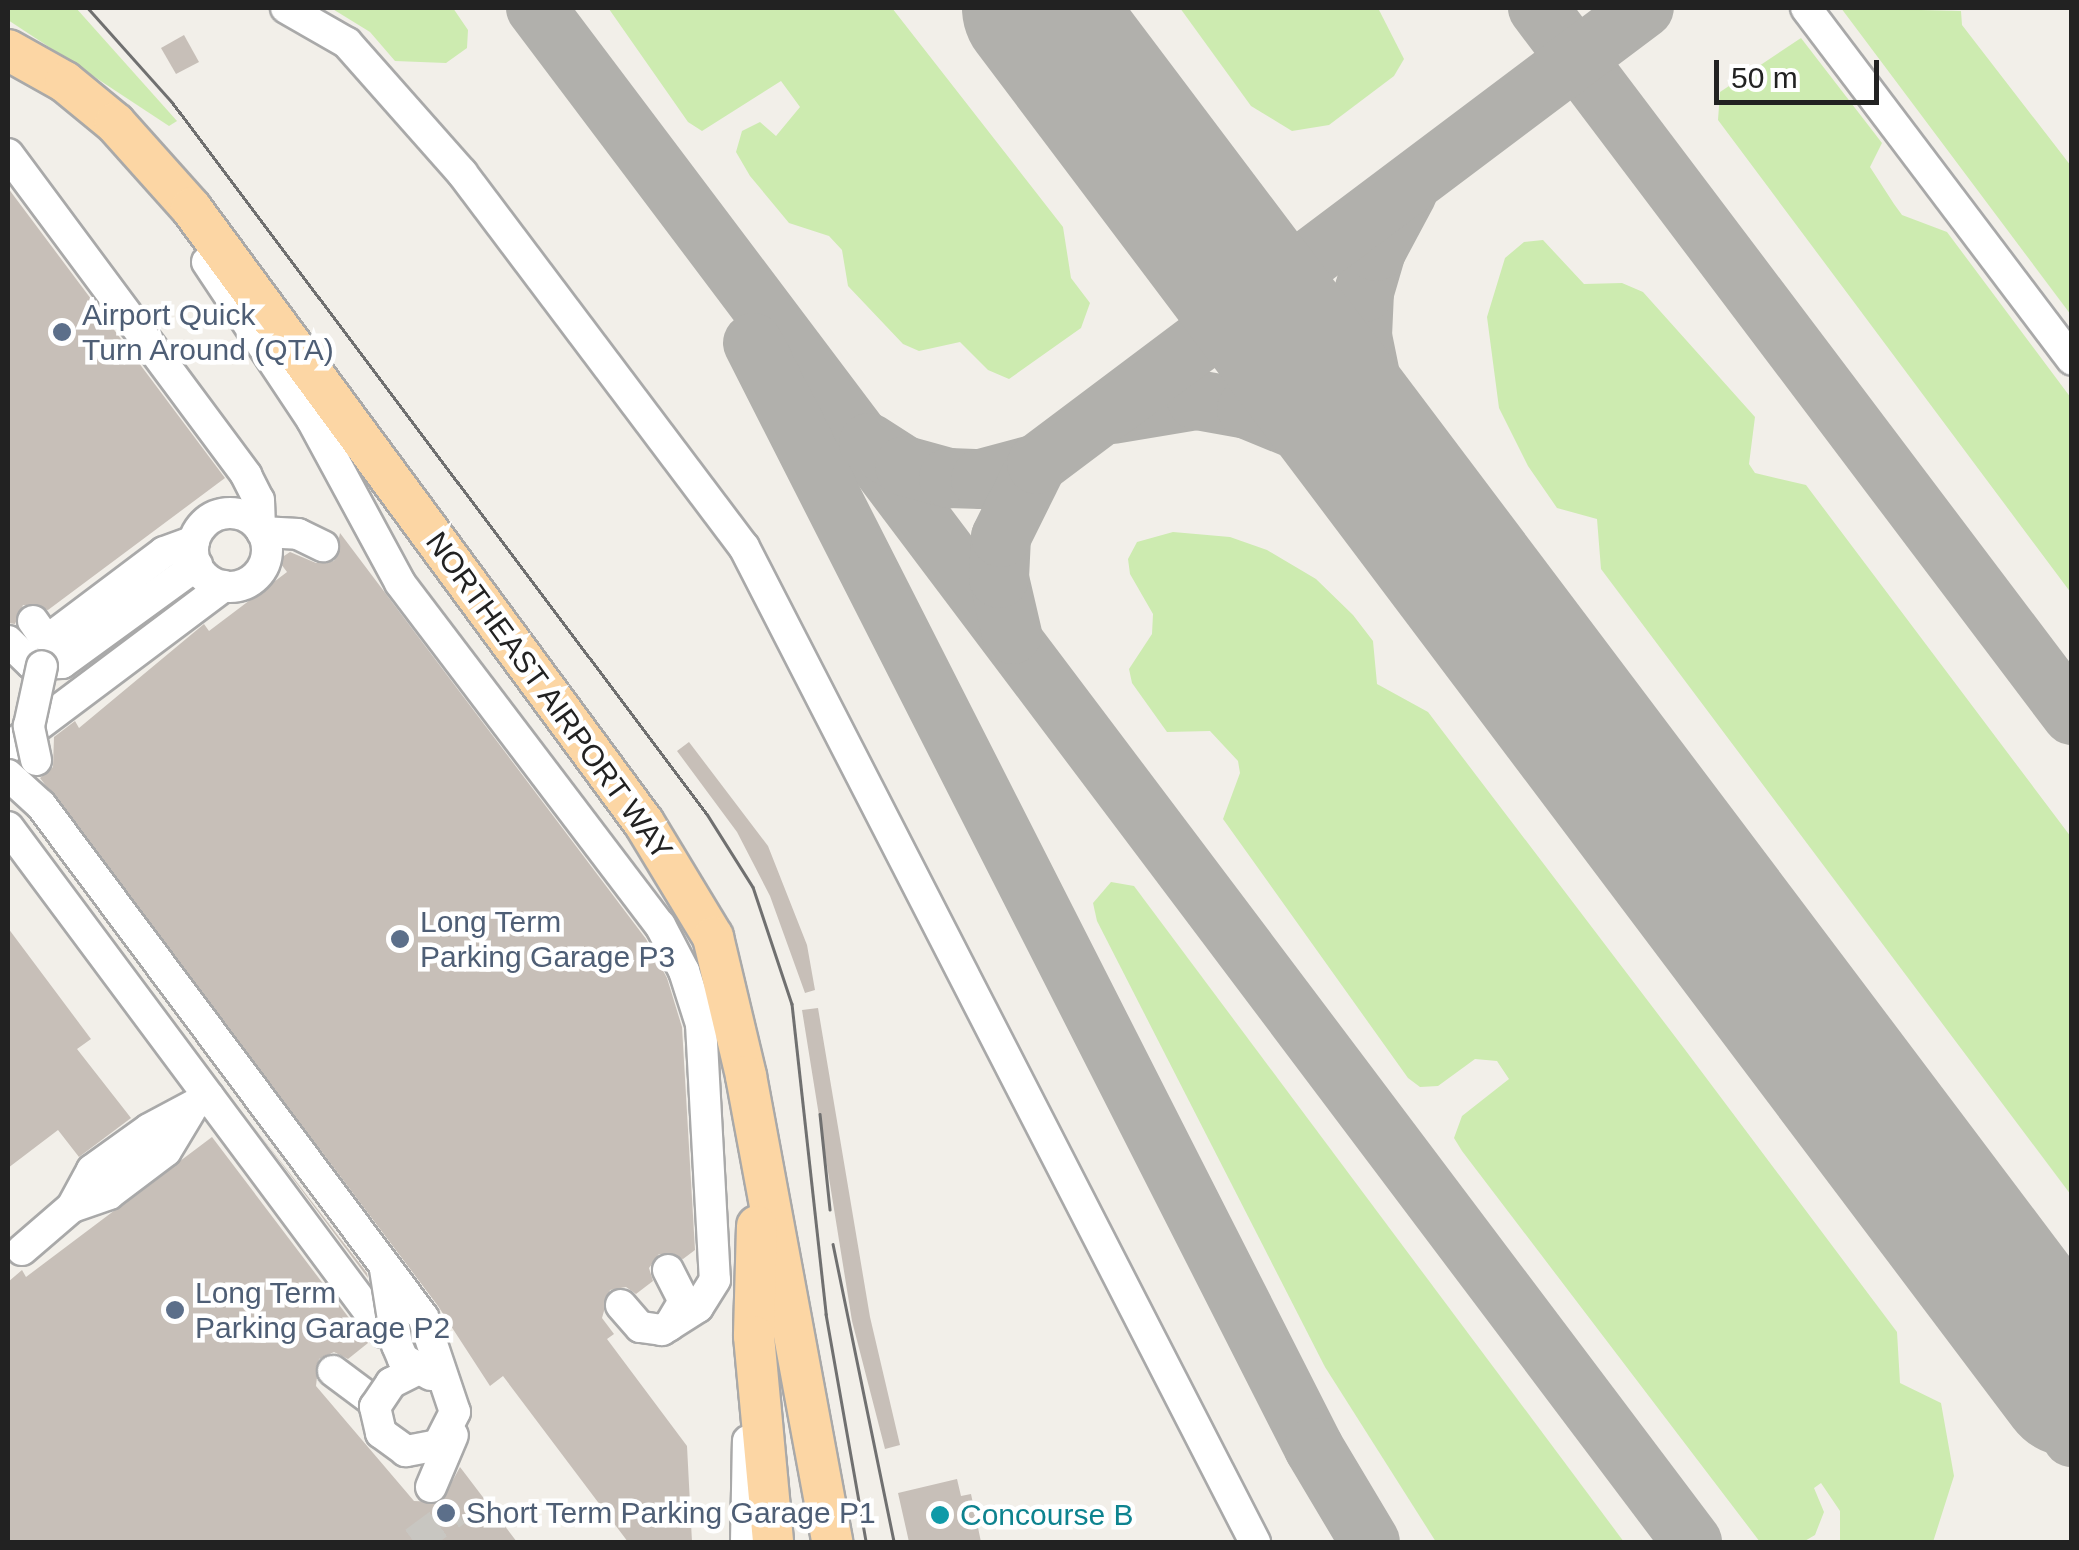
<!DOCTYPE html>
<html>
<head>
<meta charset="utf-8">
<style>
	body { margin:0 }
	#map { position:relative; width:2079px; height:1550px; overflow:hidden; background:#f2efe9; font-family:Arial,sans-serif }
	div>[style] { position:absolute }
	.grass>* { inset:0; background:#cdebb0 }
	.taxiway>* { height:60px; margin:-30px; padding:0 30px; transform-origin:30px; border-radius:30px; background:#b1b0ac }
	.runway>* { height:148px; margin:-74px; padding:0 74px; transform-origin:74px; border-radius:74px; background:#b1b0ac }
	.building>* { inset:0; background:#c7bfb8 }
	.minor-tunnel>* { height:30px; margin-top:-15px; transform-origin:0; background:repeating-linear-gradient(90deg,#c8c6c1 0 30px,transparent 0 45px) }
	.roads { filter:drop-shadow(2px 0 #a9a9a9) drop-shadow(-2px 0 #a9a9a9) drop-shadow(0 2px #a9a9a9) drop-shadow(0 -2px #a9a9a9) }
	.minor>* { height:30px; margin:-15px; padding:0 15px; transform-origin:15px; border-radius:15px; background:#fff }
	.minor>.ring { margin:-15px; padding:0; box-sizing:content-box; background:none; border:30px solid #fff; border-radius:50% }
	.major>* { height:40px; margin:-20px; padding:0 20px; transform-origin:20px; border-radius:20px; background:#fcd6a4 }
	.tram>* { height:2.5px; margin:-1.25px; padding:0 1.25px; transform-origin:1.25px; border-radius:1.25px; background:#707070 }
	.bridges { filter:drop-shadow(2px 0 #a9a9a9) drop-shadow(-2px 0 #a9a9a9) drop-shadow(0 2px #a9a9a9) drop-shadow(0 -2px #a9a9a9) }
	.minor-bridge>* { height:30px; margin:-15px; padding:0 15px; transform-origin:15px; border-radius:15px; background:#fff }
	.dots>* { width:28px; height:28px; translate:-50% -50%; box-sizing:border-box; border:5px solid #fff; border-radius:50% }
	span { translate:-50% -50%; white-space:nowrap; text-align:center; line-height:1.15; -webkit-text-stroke:9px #fff; paint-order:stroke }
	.service-label { font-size:30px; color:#4e5e75 }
	.left { translate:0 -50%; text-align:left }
	.street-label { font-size:30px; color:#222 }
	.culture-label { font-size:30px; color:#0d838f }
	.frame { position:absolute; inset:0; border:10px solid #222; pointer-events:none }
	.scale { position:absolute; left:1714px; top:60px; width:165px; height:45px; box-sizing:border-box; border:5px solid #222; border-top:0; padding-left:12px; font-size:30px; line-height:35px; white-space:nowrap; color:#222; -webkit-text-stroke:8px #fff; paint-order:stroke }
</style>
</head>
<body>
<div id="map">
	<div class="grass">
		<i style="clip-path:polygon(8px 8px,76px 8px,177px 121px,169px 126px,8px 20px)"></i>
		<i style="clip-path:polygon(331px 8px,453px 8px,468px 30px,467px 48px,446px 63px,395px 61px,370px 32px)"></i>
		<i style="clip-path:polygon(892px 8px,1063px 227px,1071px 278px,1090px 303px,1081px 328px,1009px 379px,988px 370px,960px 342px,919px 351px,903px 344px,848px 286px,842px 250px,829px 236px,789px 223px,750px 176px,736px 152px,742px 131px,760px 122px,776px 136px,800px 107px,781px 81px,702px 131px,688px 122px,609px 9px)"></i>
		<i style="clip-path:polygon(1180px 8px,1378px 8px,1404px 59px,1394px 76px,1329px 125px,1292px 131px,1251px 106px)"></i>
		<i style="clip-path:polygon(1841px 8px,1961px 11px,1962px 25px,2071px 166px,2071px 315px)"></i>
		<i style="clip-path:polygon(1801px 38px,1882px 143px,1870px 167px,1894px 204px,1902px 215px,1947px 232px,2071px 398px,2071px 593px,1718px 120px,1720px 92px)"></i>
		<i style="clip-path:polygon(1543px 240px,1584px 284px,1622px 283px,1643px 292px,1755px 417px,1749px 464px,1755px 473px,1806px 485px,2071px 837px,2071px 1195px,1601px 569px,1597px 519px,1557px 508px,1528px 466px,1499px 408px,1487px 317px,1505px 258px,1524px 242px)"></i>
		<i style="clip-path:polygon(1173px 532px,1230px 537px,1267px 550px,1316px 579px,1353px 615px,1373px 641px,1377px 684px,1428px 712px,1683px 1047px,1897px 1332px,1900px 1383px,1941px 1403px,1954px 1476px,1933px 1542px,1840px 1541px,1840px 1511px,1821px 1483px,1814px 1488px,1824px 1512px,1815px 1535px,1803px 1542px,1760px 1542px,1462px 1151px,1454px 1138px,1462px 1116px,1509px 1079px,1497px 1061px,1475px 1059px,1438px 1086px,1420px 1087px,1408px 1078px,1223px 819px,1240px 773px,1238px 761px,1210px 731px,1167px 732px,1132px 683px,1129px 669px,1152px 634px,1153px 614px,1130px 574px,1128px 559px,1137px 542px)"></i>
		<i style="clip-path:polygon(1111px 882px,1134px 886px,1624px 1542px,1436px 1542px,1325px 1367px,1097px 921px,1093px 903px)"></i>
	</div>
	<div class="taxiway">
		<i style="left:536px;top:8px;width:1921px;rotate:53deg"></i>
		<i style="left:1538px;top:8px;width:886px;rotate:52.94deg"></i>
		<i style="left:753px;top:343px;width:1239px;rotate:63.08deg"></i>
		<i style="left:1314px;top:1448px;width:109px;rotate:59.2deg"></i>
		<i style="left:1113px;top:414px;width:85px;rotate:-9.5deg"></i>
		<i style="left:1197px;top:400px;width:51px;rotate:10.2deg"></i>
		<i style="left:1247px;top:409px;width:66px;rotate:22.3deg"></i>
		<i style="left:1308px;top:434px;width:67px;rotate:35.3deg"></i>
		<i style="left:1363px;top:473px;width:105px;rotate:42.7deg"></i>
		<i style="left:1440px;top:544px;width:163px;rotate:-113.9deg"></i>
		<i style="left:1374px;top:395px;width:60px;rotate:-101.5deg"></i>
		<i style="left:1362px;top:336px;width:44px;rotate:-87.4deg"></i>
		<i style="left:1364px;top:292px;width:43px;rotate:-73.7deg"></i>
		<i style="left:1376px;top:251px;width:66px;rotate:-61.9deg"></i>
		<i style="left:869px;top:443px;width:43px;rotate:32.6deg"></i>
		<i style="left:905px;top:466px;width:46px;rotate:15.3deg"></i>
		<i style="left:949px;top:478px;width:32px;rotate:2deg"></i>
		<i style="left:981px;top:479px;width:58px;rotate:-15deg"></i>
		<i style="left:1012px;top:634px;width:57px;rotate:-103.1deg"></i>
		<i style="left:999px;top:578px;width:41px;rotate:-87.2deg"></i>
		<i style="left:1001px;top:537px;width:81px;rotate:-63.7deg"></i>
		<i style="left:1037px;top:464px;width:759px;rotate:-36.92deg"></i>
		<i style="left:1999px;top:1286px;width:168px;rotate:64.2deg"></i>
	</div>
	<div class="runway">
		<i style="left:1036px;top:8px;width:1722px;rotate:53deg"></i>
	</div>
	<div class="building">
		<i style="clip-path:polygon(184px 35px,199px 62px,176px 74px,161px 48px)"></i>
		<i style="clip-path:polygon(8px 188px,225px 478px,48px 610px,23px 605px,15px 624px,8px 623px)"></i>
		<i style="clip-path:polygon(340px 533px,646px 939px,667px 978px,682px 1027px,695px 1250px,683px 1259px,659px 1254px,649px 1268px,653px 1281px,636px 1294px,626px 1287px,610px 1290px,602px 1318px,614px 1334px,607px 1339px,687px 1446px,692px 1542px,628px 1542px,503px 1376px,490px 1386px,438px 1306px,40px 778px,53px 767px,54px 737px,75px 721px,79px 728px,204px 624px,209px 631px,287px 572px,278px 560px,290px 552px,316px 563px,334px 561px)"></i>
		<i style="clip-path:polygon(689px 742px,768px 846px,807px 945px,815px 990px,805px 993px,770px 896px,737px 832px,677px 751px)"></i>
		<i style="clip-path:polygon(8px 928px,91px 1039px,77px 1049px,131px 1118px,79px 1157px,58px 1130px,8px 1168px)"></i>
		<i style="clip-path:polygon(818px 1008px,870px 1317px,900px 1445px,885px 1449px,852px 1321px,802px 1010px)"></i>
		<i style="clip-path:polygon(254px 1127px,367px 1273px,368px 1278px)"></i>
		<i style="clip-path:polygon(212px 1137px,368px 1343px,348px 1359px,334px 1352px,319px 1359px,316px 1386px,414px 1501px,441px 1502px,460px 1467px,517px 1542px,8px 1542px,8px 1282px,22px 1270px,26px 1277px)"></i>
		<i style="clip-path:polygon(957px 1479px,961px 1496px,971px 1494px,981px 1542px,909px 1542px,898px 1493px)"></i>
	</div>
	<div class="minor-tunnel">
		<i style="left:414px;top:1542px;width:52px;rotate:-36.4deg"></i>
	</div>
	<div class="roads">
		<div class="minor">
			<i style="left:286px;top:8px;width:70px;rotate:29.8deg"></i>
			<i style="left:347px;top:43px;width:174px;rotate:48.5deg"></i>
			<i style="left:462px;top:173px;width:468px;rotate:53deg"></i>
			<i style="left:744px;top:547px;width:1119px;rotate:62.82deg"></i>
			<i style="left:1806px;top:8px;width:441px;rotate:52.9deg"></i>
			<i style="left:8px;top:154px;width:400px;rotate:53.4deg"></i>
			<i style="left:246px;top:475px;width:28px;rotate:63deg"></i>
			<i style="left:259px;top:500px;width:28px;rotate:88deg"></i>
			<i style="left:207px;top:262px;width:190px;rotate:56.4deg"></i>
			<i style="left:312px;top:420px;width:185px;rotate:61.6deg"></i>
			<i style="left:400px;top:583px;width:430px;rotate:52.8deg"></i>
			<i style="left:660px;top:925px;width:52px;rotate:62.4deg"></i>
			<i style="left:684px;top:971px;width:56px;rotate:72.2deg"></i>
			<i style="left:701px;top:1024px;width:256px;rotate:86.9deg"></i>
			<i style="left:715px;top:1280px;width:32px;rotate:122deg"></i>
			<i style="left:698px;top:1307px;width:43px;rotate:147.4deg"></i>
			<i style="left:662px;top:1330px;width:22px;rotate:-172deg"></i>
			<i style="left:640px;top:1327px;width:29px;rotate:-131deg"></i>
			<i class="ring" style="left:193px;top:513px;width:44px;height:44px"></i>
			<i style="left:262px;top:532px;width:36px;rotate:3deg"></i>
			<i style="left:298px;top:534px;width:28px;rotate:26deg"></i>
			<i style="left:33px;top:621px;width:16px;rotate:55deg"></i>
			<i style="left:42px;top:634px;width:12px;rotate:5deg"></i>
			<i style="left:54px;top:635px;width:138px;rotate:-37deg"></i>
			<i style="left:164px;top:552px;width:32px;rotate:-20deg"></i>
			<i style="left:8px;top:641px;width:33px;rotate:44deg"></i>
			<i style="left:32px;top:664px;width:30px;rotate:-2deg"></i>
			<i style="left:62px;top:663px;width:167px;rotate:-36deg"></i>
			<i style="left:8px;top:748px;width:270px;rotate:-36.9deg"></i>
			<i style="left:8px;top:827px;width:630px;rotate:53.33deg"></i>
			<i style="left:72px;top:1207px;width:39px;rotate:-19deg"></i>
			<i style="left:109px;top:1194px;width:71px;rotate:-37deg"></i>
			<i style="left:166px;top:1151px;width:47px;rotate:-59deg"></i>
			<i style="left:22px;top:1250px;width:66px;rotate:-40.7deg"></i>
			<i style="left:72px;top:1207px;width:42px;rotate:-61.6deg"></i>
			<i style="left:92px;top:1170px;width:70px;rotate:-35.7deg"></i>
			<i style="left:149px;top:1129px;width:68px;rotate:-28.1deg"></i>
			<i style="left:668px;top:1270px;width:35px;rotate:63deg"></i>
			<i style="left:684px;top:1301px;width:29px;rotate:121deg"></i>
			<i style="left:333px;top:1371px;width:54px;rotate:36.7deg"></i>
			<i style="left:746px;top:1542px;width:101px;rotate:-88.9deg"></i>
		</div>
		<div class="major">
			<i style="left:8px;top:50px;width:65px;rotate:29.3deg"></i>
			<i style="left:65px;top:82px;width:65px;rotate:39.4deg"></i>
			<i style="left:115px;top:123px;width:114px;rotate:48.2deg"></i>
			<i style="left:191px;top:208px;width:764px;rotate:53.63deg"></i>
			<i style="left:644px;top:823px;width:133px;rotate:58.8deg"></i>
			<i style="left:713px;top:937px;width:143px;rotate:76.6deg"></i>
			<i style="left:746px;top:1076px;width:474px;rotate:79.5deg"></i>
			<i style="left:757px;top:1226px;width:110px;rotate:91.6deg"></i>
			<i style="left:754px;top:1336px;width:207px;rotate:84.7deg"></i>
		</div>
	</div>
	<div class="tram">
		<i style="left:88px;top:8px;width:126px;rotate:48.2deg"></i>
		<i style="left:172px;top:102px;width:891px;rotate:53.08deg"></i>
		<i style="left:707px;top:814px;width:86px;rotate:57.8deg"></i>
		<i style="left:753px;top:887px;width:123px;rotate:71.6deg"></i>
		<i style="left:792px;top:1004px;width:312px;rotate:83.7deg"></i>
		<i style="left:826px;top:1314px;width:231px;rotate:80deg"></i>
		<i style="left:820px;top:1114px;width:96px;rotate:84deg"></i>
		<i style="left:833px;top:1244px;width:304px;rotate:78.4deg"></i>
	</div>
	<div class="bridges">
		<div class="minor-bridge">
			<i style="left:36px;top:760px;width:35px;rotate:-102deg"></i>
			<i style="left:29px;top:726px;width:61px;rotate:-77.8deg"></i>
			<i style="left:8px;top:775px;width:45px;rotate:42.3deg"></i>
			<i style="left:41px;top:805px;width:639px;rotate:53.27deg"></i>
			<i style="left:423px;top:1317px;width:100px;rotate:71.4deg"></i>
			<i style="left:455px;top:1412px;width:37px;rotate:117deg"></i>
			<i style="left:438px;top:1445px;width:33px;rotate:169deg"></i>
			<i style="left:406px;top:1451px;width:31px;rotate:-144deg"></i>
			<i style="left:381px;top:1433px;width:27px;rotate:-103deg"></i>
			<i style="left:375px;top:1407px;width:29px;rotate:-56deg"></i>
			<i style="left:391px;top:1383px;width:29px;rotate:-27deg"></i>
			<i style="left:385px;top:1269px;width:77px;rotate:81deg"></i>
			<i style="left:397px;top:1345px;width:15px;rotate:67deg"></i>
			<i style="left:403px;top:1359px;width:32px;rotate:30deg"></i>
			<i style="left:431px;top:1487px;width:56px;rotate:-67.1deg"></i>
		</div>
	</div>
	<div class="dots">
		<i style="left:62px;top:332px;background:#5c6f8a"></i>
		<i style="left:400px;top:939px;background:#5c6f8a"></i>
		<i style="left:175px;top:1310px;background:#5c6f8a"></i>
		<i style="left:446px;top:1513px;background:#5c6f8a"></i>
		<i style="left:940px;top:1515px;background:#0f9aa8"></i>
	</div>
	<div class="service-label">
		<span class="left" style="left:82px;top:332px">Airport Quick<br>Turn Around (QTA)</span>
		<span class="left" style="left:420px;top:939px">Long Term<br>Parking Garage P3</span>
		<span class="left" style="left:195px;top:1310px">Long Term<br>Parking Garage P2</span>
		<span class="left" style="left:466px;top:1513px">Short Term Parking Garage P1</span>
	</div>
	<div class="street-label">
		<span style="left:549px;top:696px;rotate:54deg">NORTHEAST AIRPORT WAY</span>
	</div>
	<div class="culture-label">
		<span class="left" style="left:960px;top:1515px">Concourse B</span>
	</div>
	<div class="frame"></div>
	<div class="scale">50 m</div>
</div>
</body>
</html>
